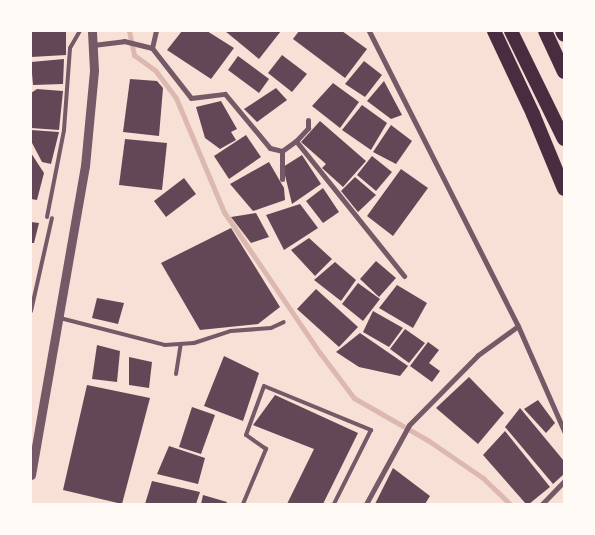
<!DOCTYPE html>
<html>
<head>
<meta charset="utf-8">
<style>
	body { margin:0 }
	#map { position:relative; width:595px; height:535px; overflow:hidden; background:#f7e1d7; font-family:"PT Sans Narrow",sans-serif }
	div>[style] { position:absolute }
	.stream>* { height:5px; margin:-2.5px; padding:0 2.5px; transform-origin:2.5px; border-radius:2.5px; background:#dcb8b0 }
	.building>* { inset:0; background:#644757 }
	.service>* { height:4px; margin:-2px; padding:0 2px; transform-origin:2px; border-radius:2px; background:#755966 }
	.minor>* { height:5px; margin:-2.5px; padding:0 2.5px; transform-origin:2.5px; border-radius:2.5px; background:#755966 }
	.tertiary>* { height:9px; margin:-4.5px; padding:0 4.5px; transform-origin:4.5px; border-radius:4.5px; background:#755966 }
	.motorway>* { height:14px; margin:-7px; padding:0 7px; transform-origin:7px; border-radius:7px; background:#4a2c40 }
	span { translate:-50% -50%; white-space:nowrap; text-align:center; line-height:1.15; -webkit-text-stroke:5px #fffaf5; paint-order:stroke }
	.frame { position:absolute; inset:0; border:32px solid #fffaf5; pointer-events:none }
</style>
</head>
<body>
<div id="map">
	<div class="stream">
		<i style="left:129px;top:31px;width:25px;rotate:78deg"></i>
		<i style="left:134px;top:55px;width:26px;rotate:36deg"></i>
		<i style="left:155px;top:70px;width:35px;rotate:53deg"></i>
		<i style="left:176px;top:98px;width:124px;rotate:67.2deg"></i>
		<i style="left:224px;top:212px;width:171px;rotate:55.8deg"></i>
		<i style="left:320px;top:353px;width:56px;rotate:52.9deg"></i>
		<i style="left:354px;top:398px;width:86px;rotate:29.8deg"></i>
		<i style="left:429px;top:441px;width:65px;rotate:34.4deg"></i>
		<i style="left:483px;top:478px;width:37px;rotate:44deg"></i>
	</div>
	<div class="building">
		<i style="clip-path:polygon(31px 31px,66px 31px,66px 55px,31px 57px)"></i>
		<i style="clip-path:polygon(182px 31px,207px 31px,234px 48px,211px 79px,167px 50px)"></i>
		<i style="clip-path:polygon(225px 31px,281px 31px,259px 59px)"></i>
		<i style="clip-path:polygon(299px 31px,342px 31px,367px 49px,345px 78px,293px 39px)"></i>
		<i style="clip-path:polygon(282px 55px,307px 74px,292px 92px,268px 73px)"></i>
		<i style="clip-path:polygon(238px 56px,269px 79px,259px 93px,228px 70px)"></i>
		<i style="clip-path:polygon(64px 59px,63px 84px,33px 85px,31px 62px)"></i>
		<i style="clip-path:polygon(364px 61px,382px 75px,365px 97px,345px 84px)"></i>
		<i style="clip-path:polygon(130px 79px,157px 81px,163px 88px,159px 136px,123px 132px)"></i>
		<i style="clip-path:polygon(384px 81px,402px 115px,391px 119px,367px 101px)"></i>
		<i style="clip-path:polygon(333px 83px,359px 102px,340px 128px,312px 106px)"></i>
		<i style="clip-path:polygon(276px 88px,287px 100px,257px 122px,244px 109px)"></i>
		<i style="clip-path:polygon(37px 89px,63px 91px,59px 130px,31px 128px,31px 93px)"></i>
		<i style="clip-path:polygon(221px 101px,237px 129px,231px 132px,236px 140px,220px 149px,205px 138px,196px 107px)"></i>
		<i style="clip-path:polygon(362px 105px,387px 123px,371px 150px,342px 130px)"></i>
		<i style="clip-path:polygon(320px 121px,366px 161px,343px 187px,322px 168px,326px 164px,301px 142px)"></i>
		<i style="clip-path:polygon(391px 125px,412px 141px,396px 164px,373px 152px)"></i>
		<i style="clip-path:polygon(31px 130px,59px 132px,51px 164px,42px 162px,31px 141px)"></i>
		<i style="clip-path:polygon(246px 135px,261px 157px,229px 179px,214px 156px)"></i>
		<i style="clip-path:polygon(125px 139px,167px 143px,162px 190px,119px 185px)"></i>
		<i style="clip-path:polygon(31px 153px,44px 173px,37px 200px,31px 199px)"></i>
		<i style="clip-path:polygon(302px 155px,321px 184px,292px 204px,283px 167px)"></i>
		<i style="clip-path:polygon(372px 156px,392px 172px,376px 191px,357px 175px)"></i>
		<i style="clip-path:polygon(269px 162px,284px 188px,285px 200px,253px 211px,230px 184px)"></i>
		<i style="clip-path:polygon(401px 169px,428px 188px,393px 236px,367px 216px)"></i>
		<i style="clip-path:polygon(355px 177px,376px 195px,358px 212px,341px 191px)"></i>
		<i style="clip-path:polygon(184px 178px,196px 194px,166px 217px,154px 201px)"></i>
		<i style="clip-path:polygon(323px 188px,339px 212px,323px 223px,306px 201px)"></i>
		<i style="clip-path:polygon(300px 204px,318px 228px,284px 250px,266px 215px)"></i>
		<i style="clip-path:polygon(256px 213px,269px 237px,251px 243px,231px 217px)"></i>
		<i style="clip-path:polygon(31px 222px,39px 223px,34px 243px,31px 243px)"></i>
		<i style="clip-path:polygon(231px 228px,280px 307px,258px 324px,200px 330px,161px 263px)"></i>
		<i style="clip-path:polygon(309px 238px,332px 259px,315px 276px,291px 250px)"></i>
		<i style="clip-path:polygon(376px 261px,396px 278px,379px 297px,360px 279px)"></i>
		<i style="clip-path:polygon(335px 262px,356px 280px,341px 301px,314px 280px)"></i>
		<i style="clip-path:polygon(358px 283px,380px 299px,363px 321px,342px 304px)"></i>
		<i style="clip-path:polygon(397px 285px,427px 303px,413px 328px,379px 308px)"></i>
		<i style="clip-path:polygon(316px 289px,358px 327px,339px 347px,297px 309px)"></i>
		<i style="clip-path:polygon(97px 298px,124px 303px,118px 324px,92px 318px)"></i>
		<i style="clip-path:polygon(373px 311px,403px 328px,389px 347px,363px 332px)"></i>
		<i style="clip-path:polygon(405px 329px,425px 343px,409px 363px,390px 349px)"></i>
		<i style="clip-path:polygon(360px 333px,408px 366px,400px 376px,359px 367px,336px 352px)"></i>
		<i style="clip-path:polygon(428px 342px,439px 350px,429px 363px,440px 371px,432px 382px,410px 366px)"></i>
		<i style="clip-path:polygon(97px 345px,120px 351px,117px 382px,92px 379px)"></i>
		<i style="clip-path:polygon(224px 356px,259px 373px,243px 421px,204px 406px)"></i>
		<i style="clip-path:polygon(129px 357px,152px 362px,149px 388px,129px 385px)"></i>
		<i style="clip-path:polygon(469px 377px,504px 413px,478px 444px,436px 408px)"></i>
		<i style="clip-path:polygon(87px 385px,150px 398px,122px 504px,63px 490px)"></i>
		<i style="clip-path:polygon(275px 395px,358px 433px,323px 504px,287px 504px,314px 449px,253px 425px)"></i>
		<i style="clip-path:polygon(538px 400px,555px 423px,546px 433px,524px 409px)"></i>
		<i style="clip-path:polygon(192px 407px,215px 415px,201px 454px,179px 447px)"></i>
		<i style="clip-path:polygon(520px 408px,564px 461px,564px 474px,553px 484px,505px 427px)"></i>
		<i style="clip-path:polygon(505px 431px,550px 487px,529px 504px,526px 504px,483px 455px)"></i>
		<i style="clip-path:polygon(169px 446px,205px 458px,198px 484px,157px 474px)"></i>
		<i style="clip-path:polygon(393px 468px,430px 496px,425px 504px,375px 504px)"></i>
		<i style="clip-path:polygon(152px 481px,200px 492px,196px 504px,145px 504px)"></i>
		<i style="clip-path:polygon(203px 495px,227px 502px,226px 504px,201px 504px)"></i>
	</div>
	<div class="service">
		<i style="left:47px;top:217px;width:89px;rotate:-78.9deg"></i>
		<i style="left:64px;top:130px;width:82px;rotate:-85.8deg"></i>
		<i style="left:70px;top:48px;width:20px;rotate:-60deg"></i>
		<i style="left:31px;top:311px;width:95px;rotate:-77.3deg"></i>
		<i style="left:60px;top:318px;width:108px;rotate:14.4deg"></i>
		<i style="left:165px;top:345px;width:29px;rotate:-4deg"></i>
		<i style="left:194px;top:343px;width:39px;rotate:-18deg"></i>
		<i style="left:231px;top:331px;width:40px;rotate:-4.3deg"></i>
		<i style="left:271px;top:328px;width:14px;rotate:-25deg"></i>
		<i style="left:176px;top:374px;width:30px;rotate:-81deg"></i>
		<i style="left:243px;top:504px;width:60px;rotate:-67.3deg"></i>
		<i style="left:266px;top:449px;width:24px;rotate:-145deg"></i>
		<i style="left:246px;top:435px;width:52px;rotate:-69.8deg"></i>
		<i style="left:264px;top:386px;width:116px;rotate:22.4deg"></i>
		<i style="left:371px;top:430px;width:83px;rotate:116.6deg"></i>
	</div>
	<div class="minor">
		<i style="left:369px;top:31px;width:330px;rotate:63.2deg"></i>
		<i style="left:518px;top:326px;width:115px;rotate:66.3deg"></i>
		<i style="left:93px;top:45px;width:31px;rotate:-7deg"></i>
		<i style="left:124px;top:41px;width:29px;rotate:14deg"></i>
		<i style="left:152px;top:48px;width:63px;rotate:52deg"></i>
		<i style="left:191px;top:98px;width:34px;rotate:-7deg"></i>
		<i style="left:225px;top:94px;width:70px;rotate:50.2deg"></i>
		<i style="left:270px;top:148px;width:12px;rotate:14deg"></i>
		<i style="left:282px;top:151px;width:17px;rotate:-36deg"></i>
		<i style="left:296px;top:141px;width:173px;rotate:51.3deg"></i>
		<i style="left:152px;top:48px;width:17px;rotate:-77deg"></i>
		<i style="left:296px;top:141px;width:18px;rotate:-47deg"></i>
		<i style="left:308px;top:128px;width:8px;rotate:-90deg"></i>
		<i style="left:282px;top:151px;width:28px;rotate:90deg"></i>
		<i style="left:366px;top:504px;width:90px;rotate:-61.4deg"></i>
		<i style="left:409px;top:425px;width:98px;rotate:-45.4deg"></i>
		<i style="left:478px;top:355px;width:49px;rotate:-35.9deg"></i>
		<i style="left:542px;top:504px;width:32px;rotate:-46deg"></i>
	</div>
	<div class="tertiary">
		<i style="left:31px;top:475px;width:314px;rotate:-80.1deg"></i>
		<i style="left:85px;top:166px;width:96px;rotate:-84.6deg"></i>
		<i style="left:94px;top:70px;width:39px;rotate:-93deg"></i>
	</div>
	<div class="motorway">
		<i style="left:494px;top:31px;width:92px;rotate:64.8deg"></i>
		<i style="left:533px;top:114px;width:81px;rotate:67.5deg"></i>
		<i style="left:511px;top:31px;width:120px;rotate:63.9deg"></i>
		<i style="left:545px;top:31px;width:45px;rotate:65.1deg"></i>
		<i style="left:562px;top:31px;width:4px;rotate:63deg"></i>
	</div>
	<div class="frame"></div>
</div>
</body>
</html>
